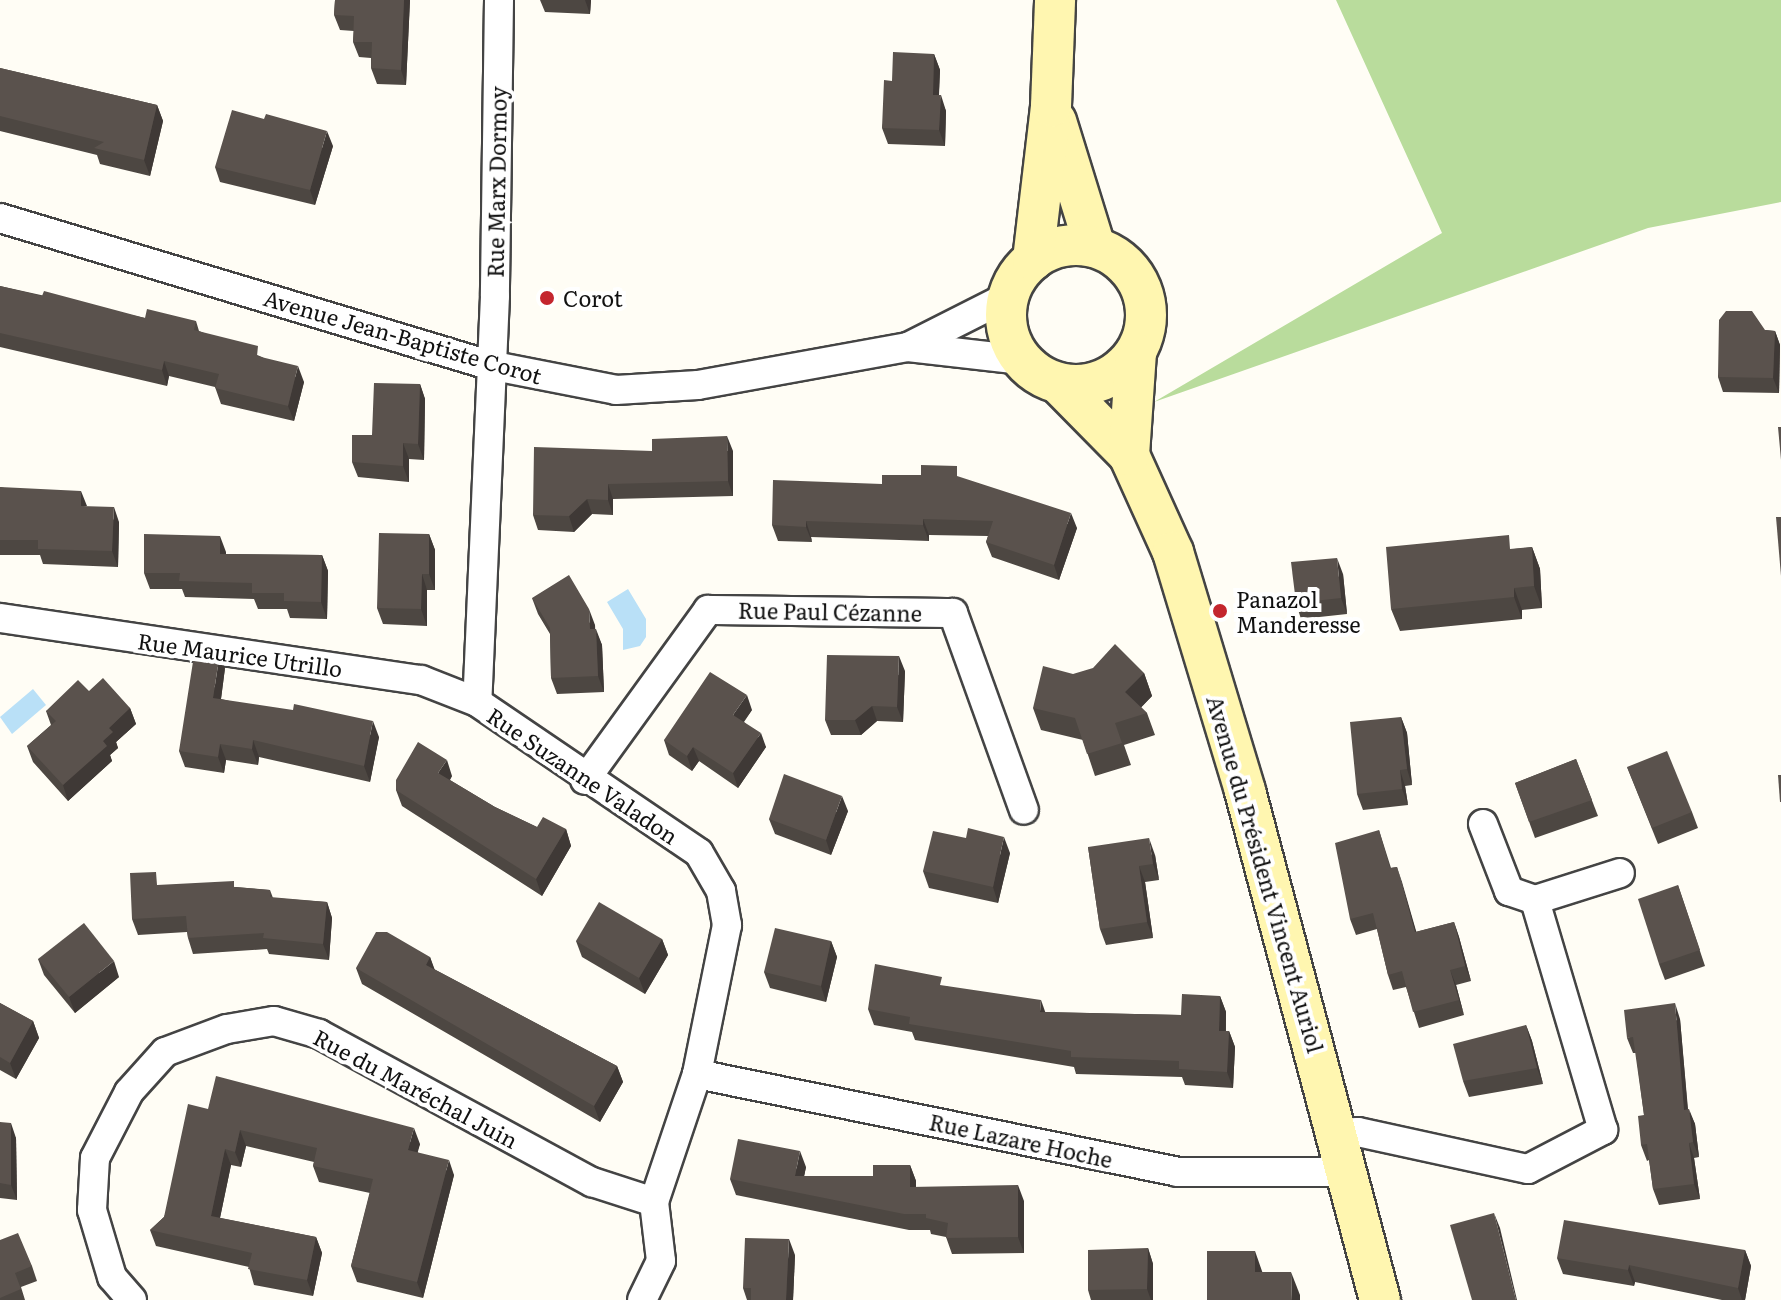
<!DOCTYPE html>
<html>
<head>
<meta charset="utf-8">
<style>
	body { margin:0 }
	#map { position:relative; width:1781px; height:1300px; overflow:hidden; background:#fffdf5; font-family:Literata,serif }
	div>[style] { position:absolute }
	.forest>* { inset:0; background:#b9dc9c }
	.water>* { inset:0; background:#b9e0f7 }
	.roads { filter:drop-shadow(2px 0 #444) drop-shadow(-2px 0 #444) drop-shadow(0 2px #444) drop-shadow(0 -2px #444) }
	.street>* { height:28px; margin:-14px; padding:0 14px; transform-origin:14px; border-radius:14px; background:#fff }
	.secondary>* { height:40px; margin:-20px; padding:0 20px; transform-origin:20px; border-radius:20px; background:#fff6b0 }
	.secondary>.ring { margin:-20px; padding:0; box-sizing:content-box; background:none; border:40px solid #fff6b0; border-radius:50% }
	.wall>* { inset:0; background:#4d4742 }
	.shaded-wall>* { inset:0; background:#3f3936 }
	.building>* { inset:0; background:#5a524d }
	.dots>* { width:22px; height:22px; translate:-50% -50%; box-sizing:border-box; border:4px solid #fff; border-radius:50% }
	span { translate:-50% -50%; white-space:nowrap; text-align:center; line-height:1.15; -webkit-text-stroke:8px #fff; paint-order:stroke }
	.street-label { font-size:22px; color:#111 }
	.poi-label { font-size:22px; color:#111 }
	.left { translate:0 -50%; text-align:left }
</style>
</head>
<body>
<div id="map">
	<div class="forest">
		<i style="clip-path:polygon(1336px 0,1781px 0,1781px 202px,1648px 228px,1154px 402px,1442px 233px)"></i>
	</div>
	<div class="water">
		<i style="clip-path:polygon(628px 589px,646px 619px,646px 637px,640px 646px,623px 650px,623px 629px,607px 602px)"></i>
		<i style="clip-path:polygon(33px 689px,46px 705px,12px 734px,0 717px)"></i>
	</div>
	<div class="roads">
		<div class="street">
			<i style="left:499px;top:0;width:296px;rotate:90.8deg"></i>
			<i style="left:495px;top:296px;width:406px;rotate:92.5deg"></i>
			<i style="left:477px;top:702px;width:268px;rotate:34.2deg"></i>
			<i style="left:699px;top:853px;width:44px;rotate:59.9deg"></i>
			<i style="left:721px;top:891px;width:35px;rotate:80deg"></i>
			<i style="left:727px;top:925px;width:152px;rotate:101.4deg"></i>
			<i style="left:697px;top:1074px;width:135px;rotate:108.6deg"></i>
			<i style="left:654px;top:1202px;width:59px;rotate:83.2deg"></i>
			<i style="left:661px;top:1261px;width:43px;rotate:116deg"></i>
			<i style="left:0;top:218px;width:511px;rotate:16.73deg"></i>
			<i style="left:489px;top:365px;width:129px;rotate:11.1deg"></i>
			<i style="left:616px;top:390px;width:82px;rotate:-3.5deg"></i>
			<i style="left:698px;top:385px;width:213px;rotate:-10.3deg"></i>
			<i style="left:908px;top:347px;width:113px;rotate:-26.8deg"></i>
			<i style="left:908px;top:347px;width:115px;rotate:6.5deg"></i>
			<i style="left:0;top:618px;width:426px;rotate:8.4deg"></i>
			<i style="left:421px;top:680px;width:60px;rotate:21.4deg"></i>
			<i style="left:585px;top:780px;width:210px;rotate:-54.1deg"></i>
			<i style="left:708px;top:610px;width:245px;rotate:0.7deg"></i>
			<i style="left:953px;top:613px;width:209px;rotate:70.2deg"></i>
			<i style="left:1483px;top:824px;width:72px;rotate:68.8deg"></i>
			<i style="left:1509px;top:891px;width:28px;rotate:19deg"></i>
			<i style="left:697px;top:1074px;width:490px;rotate:11.5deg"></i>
			<i style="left:1177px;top:1172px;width:171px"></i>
			<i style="left:1338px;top:1133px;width:20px;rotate:-3deg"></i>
			<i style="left:1358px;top:1132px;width:174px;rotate:12.3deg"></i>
			<i style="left:1528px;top:1169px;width:85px;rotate:-27.5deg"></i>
			<i style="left:1603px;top:1130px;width:240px;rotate:-106.5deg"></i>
			<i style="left:1535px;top:900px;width:89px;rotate:-17.6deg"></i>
			<i style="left:132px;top:1300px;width:30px;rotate:-131deg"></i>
			<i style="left:112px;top:1277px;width:70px;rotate:-106.6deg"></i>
			<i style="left:92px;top:1210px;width:52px;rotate:-86.7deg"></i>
			<i style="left:95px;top:1158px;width:74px;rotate:-62.7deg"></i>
			<i style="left:129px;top:1092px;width:54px;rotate:-48deg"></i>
			<i style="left:165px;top:1052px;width:66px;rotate:-20.4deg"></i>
			<i style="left:227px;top:1029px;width:48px;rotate:-9.7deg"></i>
			<i style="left:274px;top:1021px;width:47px;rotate:16.1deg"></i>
			<i style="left:319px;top:1034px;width:311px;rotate:28.5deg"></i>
			<i style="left:592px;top:1182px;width:65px;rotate:17.9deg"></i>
		</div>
		<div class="secondary">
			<i style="left:1056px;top:121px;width:132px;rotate:72.8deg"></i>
			<i class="ring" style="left:1006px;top:245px;width:100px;height:100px"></i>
			<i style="left:1033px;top:260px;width:155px;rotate:-83.3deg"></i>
			<i style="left:1051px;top:106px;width:106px;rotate:-87.8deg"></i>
			<i style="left:1059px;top:384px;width:100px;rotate:45.4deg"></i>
			<i style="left:1129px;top:455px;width:107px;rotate:65.6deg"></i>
			<i style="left:1173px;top:552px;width:250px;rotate:73.2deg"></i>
			<i style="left:1245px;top:791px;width:527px;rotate:75.15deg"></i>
			<i style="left:1129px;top:455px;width:102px;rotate:-86.1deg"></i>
		</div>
	</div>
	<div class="wall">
		<i style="clip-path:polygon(335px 0,410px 0,406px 85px,377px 84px,371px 68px,371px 58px,359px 57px,353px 42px,354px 31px,340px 30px,334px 15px)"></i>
		<i style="clip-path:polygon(540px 0,591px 0,590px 14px,545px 12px)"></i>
		<i style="clip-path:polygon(934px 54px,940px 70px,939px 95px,946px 111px,945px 146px,888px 144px,882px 128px,892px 81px)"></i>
		<i style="clip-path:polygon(0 68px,157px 105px,163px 121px,150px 176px,100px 164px,97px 155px,0 131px)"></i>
		<i style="clip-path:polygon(333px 146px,315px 205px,220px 182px,215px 167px)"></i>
		<i style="clip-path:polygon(0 286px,145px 318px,196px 321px,199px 331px,262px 357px,304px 382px,294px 421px,221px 404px,215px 387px,169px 376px,167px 386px,0 347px)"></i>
		<i style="clip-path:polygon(1765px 330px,1775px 331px,1780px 345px,1779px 393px,1723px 392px,1718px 377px)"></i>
		<i style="clip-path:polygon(420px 384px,425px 399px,424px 460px,409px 459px,409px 482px,358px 477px,352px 462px,372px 435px)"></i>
		<i style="clip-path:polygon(652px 451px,733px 451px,733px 496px,613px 499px,613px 515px,592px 514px,574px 532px,538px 530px,533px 515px)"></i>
		<i style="clip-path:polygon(961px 478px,1077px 528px,1059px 580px,992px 557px,986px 542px,988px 536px,929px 535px,929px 541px,811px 537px,812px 542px,778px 541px,772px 525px,882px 484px)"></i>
		<i style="clip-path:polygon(0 487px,87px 507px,119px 522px,118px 567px,43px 564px,40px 555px,0 555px)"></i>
		<i style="clip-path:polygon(429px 534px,435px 550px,435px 590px,427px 590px,427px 626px,383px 624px,377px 608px)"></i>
		<i style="clip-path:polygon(1532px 547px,1540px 569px,1542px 608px,1522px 610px,1522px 619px,1400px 631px,1391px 609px,1514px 549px)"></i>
		<i style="clip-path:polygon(226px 552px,226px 554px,322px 555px,328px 571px,327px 619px,290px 618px,287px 609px,258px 609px,254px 599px,185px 597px,182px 589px,150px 589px,144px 573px)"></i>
		<i style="clip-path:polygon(1343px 574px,1347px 614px,1301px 619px,1296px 603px)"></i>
		<i style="clip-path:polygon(532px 598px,595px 625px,595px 629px,602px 645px,604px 692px,557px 694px,551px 678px,550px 634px,538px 614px)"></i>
		<i style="clip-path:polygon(225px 668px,221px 699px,379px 737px,370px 782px,259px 757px,258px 765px,226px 760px,224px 773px,185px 767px,179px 751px)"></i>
		<i style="clip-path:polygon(905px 671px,903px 722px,877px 721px,861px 735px,831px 735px,825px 720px)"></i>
		<i style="clip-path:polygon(1144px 673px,1152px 696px,1141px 707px,1147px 713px,1155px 735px,1124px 745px,1131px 765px,1095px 776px,1083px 740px,1041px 730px,1033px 708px,1073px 674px)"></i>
		<i style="clip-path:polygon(89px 691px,130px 708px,136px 724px,116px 742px,118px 748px,110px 755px,112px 761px,68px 801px,33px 762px,27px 746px,51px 725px,46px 711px)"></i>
		<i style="clip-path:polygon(752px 710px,744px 722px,766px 747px,738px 788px,699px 761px,692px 771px,669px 755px,664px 740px)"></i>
		<i style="clip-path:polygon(1401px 717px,1407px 733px,1412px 785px,1405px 786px,1408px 805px,1363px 810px,1357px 794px)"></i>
		<i style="clip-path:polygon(1576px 759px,1598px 816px,1535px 838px,1515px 783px)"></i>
		<i style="clip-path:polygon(1627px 767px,1692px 812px,1698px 828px,1658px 844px)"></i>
		<i style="clip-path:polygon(452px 776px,450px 780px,495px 807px,537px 827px,566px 829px,571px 846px,542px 896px,402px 806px,396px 790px)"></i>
		<i style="clip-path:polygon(848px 811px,831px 855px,775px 834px,769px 819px)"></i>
		<i style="clip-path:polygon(1379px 830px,1391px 868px,1397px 867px,1416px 932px,1454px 922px,1459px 937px,1471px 981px,1456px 985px,1464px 1015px,1419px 1028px,1406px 987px,1393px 990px,1388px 975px,1377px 929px,1356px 935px,1350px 919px)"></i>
		<i style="clip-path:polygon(1088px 847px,1155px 855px,1159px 880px,1145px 882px,1153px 938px,1106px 945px,1100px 929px)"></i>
		<i style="clip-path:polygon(1010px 853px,998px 903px,929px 888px,923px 871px)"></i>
		<i style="clip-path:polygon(161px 885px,236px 887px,270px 890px,273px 898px,327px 902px,332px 918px,329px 960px,269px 954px,267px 949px,193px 954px,188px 938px,187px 932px,138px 935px,132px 919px)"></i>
		<i style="clip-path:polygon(1678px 885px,1705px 966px,1665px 980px,1659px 964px)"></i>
		<i style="clip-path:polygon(662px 939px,668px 955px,645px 994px,582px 957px,576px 941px)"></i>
		<i style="clip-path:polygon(831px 941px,837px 957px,826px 1002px,770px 988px,764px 972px)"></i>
		<i style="clip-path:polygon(430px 957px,434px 969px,617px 1066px,623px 1082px,600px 1122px,362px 984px,356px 968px)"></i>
		<i style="clip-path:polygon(38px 959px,119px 977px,75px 1013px,44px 975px)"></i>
		<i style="clip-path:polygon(945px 986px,1045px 1012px,1181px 1015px,1220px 996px,1226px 1012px,1226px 1031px,1229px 1031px,1235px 1047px,1233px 1088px,1185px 1085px,1182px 1077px,1076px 1074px,1074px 1067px,915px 1040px,912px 1032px,874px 1025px,868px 1009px)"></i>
		<i style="clip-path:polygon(0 1003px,33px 1021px,39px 1038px,16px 1079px,0 1070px)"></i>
		<i style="clip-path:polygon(1680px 1019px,1688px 1109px,1695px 1124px,1699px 1157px,1694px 1158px,1700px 1199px,1659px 1205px,1653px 1189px,1649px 1160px,1647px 1161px,1641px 1145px,1644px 1115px,1636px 1053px,1633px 1053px,1627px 1038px)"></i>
		<i style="clip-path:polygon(1526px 1025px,1532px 1041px,1543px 1084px,1469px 1097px,1463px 1081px)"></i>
		<i style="clip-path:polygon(208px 1109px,420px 1144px,417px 1152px,454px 1175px,423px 1298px,357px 1282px,351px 1266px,370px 1193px,319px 1182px,313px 1166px,314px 1162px,246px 1146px,241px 1167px,231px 1165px,220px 1218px,316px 1237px,322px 1253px,313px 1296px,254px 1285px,249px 1267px,156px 1246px,150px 1230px,164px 1217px)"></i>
		<i style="clip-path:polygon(0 1122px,16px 1138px,17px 1200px,0 1198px)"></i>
		<i style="clip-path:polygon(910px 1165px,916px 1181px,916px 1187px,1024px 1201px,1024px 1253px,952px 1254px,946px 1237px,931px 1234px,930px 1230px,909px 1230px,736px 1195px,730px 1179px,806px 1167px,804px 1176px,873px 1176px)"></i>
		<i style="clip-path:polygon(0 1240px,32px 1266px,37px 1281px,21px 1287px,25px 1300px,0 1300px)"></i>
		<i style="clip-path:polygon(1148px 1248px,1153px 1264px,1153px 1300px,1091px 1300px,1088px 1290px)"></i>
		<i style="clip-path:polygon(1745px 1250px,1751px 1266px,1745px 1300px,1722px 1300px,1635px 1282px,1634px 1286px,1563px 1274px,1557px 1258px)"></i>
		<i style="clip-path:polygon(795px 1255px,793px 1300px,747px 1300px,743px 1288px)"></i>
	</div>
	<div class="shaded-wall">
		<i style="clip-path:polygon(404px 0,410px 0,406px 85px,401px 70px)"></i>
		<i style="clip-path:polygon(585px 0,591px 0,590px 14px)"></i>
		<i style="clip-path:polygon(934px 54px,940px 70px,938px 111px,933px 95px)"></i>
		<i style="clip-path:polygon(941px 95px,946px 111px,945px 146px,939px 130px)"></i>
		<i style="clip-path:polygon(157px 105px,163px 121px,150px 176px,144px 160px)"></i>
		<i style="clip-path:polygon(327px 131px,333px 146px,315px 205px,310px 190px)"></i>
		<i style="clip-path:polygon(1775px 331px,1780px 345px,1779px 393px,1773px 378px)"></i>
		<i style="clip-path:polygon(164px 361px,169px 376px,167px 386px,162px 370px)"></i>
		<i style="clip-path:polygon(298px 366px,304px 382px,294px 421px,288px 406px)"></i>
		<i style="clip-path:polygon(420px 384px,425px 399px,424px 460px,418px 444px)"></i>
		<i style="clip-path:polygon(727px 436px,733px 451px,733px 496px,728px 481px)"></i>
		<i style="clip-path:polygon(403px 443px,409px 459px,409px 482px,403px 466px)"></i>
		<i style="clip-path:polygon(608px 484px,613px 499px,613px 515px,608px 500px)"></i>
		<i style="clip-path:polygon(81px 491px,87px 506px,81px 506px)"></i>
		<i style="clip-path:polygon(587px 499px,592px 514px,574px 532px,569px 516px)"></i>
		<i style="clip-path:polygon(114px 507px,119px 522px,118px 567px,112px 551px)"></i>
		<i style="clip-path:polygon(1071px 513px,1077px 528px,1059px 580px,1054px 565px)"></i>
		<i style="clip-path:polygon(923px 519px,929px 535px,929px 541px,923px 525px)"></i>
		<i style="clip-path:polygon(806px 521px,811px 537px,812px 542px,806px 527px)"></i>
		<i style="clip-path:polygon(429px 534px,435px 550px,435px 590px,429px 574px)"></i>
		<i style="clip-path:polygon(220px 536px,226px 552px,226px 570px,220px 554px)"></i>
		<i style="clip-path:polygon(1532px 547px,1540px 569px,1542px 608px,1534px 586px)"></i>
		<i style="clip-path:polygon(322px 555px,328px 571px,327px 619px,321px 602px)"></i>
		<i style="clip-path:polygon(1337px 558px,1343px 574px,1347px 614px,1341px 598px)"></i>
		<i style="clip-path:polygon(422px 574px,427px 590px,427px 626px,421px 609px)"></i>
		<i style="clip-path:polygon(1514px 588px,1522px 610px,1522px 619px,1514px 597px)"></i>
		<i style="clip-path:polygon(589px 609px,595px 625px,596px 645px,590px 629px)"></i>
		<i style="clip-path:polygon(596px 629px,602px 645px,604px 692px,598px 676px)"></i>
		<i style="clip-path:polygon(220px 652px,225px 668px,219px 714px,213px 698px)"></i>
		<i style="clip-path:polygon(899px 656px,905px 671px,903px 722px,897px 707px)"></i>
		<i style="clip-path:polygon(1144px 673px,1152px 696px,1134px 715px,1125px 692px)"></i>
		<i style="clip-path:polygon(747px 695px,752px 710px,738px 729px,733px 715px)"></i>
		<i style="clip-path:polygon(872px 706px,877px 721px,861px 735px,855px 720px)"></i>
		<i style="clip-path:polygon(130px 708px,136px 724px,116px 742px,118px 748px,110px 755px,112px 761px,68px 801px,63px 785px,103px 741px,109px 728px)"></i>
		<i style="clip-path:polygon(1401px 717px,1407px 733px,1412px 785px,1407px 769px)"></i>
		<i style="clip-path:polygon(373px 721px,379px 737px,370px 782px,364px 766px)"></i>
		<i style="clip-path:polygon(761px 733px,766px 747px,738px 788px,733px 773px)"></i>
		<i style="clip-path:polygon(253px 740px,259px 757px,258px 765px,252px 749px)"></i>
		<i style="clip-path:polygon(220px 744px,226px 760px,224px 773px,218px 757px)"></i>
		<i style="clip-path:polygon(693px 747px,699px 761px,692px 771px,687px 756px)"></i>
		<i style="clip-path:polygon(447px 760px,452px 776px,444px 789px,438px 773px)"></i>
		<i style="clip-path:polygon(1400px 770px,1405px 786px,1408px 805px,1402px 789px)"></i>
		<i style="clip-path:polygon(842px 796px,848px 811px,831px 855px,826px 840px)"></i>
		<i style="clip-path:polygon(566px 829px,571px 846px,542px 896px,536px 879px)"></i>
		<i style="clip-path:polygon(1004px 837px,1010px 853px,998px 903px,993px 887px)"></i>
		<i style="clip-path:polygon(1149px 838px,1155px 855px,1159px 880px,1153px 864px)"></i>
		<i style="clip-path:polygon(1139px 866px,1145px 882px,1153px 938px,1147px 922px)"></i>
		<i style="clip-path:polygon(1397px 867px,1402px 882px,1421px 948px,1415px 932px)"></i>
		<i style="clip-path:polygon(327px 902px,332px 918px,329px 960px,323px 944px)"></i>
		<i style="clip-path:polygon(1454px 922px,1459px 937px,1471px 981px,1465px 966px)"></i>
		<i style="clip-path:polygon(662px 939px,668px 955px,645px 994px,639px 978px)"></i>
		<i style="clip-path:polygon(831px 941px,837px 957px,826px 1002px,821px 986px)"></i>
		<i style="clip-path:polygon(430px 957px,436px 973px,426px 965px)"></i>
		<i style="clip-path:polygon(114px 961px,119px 977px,75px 1013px,69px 997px)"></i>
		<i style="clip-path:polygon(1450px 970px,1456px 985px,1464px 1015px,1459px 1000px)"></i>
		<i style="clip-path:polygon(1220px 996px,1226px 1012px,1225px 1047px,1219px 1031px)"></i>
		<i style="clip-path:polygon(1041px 1000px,1047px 1017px,1040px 1012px)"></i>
		<i style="clip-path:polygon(1675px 1003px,1680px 1019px,1689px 1125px,1684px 1110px)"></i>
		<i style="clip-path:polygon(33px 1021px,39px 1038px,16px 1079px,10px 1063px)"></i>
		<i style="clip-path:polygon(1526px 1025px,1532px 1041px,1543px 1084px,1537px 1068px)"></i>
		<i style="clip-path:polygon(1229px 1031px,1235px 1047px,1233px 1088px,1227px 1072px)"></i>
		<i style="clip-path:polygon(617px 1066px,623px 1082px,600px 1122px,594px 1106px)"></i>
		<i style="clip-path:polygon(1689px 1109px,1695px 1124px,1699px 1157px,1693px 1142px)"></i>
		<i style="clip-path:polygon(11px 1123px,16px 1138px,17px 1200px,11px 1185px)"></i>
		<i style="clip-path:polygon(414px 1128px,420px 1144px,414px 1166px,408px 1150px)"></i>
		<i style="clip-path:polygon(240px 1130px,246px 1146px,241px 1167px,235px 1152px)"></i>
		<i style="clip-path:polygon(1689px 1143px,1694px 1158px,1700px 1199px,1694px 1184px)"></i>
		<i style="clip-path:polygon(225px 1149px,231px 1165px,217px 1232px,211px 1216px)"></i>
		<i style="clip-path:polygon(800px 1151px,806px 1167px,801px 1192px,795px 1176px)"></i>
		<i style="clip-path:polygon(449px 1160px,454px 1175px,423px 1298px,417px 1282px)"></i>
		<i style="clip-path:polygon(910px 1165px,916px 1181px,916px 1203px,910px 1187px)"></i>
		<i style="clip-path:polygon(1018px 1185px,1024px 1201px,1024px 1253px,1018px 1237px)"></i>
		<i style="clip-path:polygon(1494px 1213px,1500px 1228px,1517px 1300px,1516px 1300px)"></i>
		<i style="clip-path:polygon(316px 1237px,322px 1253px,313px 1296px,307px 1280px)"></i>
		<i style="clip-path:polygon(789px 1239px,795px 1255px,793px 1300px,786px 1300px)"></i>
		<i style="clip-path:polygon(1148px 1248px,1153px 1264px,1153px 1300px,1151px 1300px,1147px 1289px)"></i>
		<i style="clip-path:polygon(1745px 1250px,1751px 1266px,1745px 1300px,1742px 1300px,1738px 1288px)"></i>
		<i style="clip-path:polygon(1255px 1251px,1263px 1274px,1255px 1272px)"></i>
		<i style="clip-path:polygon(1629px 1265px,1635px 1282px,1634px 1286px,1628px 1270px)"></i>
		<i style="clip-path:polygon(1291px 1272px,1300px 1295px,1300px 1300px,1292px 1300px)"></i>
	</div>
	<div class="building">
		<i style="clip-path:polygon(335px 0,404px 0,401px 70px,371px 68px,372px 42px,353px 42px,354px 16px,334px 15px)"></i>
		<i style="clip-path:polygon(893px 52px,934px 54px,933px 95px,941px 95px,939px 130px,882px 128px,884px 80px,892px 81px)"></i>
		<i style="clip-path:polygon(0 68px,157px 105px,144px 160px,94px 148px,104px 142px,0 116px)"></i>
		<i style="clip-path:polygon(232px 110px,264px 119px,266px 114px,327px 131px,310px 190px,215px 167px)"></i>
		<i style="clip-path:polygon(0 286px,42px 296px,44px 291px,145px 318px,147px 309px,196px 321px,194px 330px,258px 346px,257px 356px,298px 366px,288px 406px,215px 388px,219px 374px,164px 361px,162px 370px,0 333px)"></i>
		<i style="clip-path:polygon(1726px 311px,1752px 311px,1765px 330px,1775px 331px,1773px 378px,1718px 377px,1719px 320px)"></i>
		<i style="clip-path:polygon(374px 383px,420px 384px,418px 444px,403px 443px,403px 466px,352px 462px,352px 435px,372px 435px)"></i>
		<i style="clip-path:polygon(1778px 427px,1781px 427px,1781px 460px)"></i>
		<i style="clip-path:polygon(727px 436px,728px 481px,608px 484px,608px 500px,587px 499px,569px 516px,533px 515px,534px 447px,652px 451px,652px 439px)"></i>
		<i style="clip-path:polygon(921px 465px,957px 466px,957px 476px,1071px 513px,1054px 565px,986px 542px,993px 521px,923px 519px,923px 525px,806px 521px,806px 527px,772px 525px,773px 480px,882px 484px,882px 475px,921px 475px)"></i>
		<i style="clip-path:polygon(0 487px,81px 491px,81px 506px,114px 507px,112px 551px,38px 549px,38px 540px,0 540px)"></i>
		<i style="clip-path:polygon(1776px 517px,1781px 517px,1781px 576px)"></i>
		<i style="clip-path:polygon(379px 533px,429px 534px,429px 574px,422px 574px,421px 609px,377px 608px)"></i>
		<i style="clip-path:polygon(144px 534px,220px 536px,220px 554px,322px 555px,321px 602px,284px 601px,284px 593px,252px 593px,252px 583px,179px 581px,180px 573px,144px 573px)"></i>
		<i style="clip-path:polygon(1509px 535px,1510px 549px,1532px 547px,1534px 586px,1514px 588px,1514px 597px,1391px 609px,1386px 547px)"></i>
		<i style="clip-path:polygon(1337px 558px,1341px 598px,1296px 603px,1291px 562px)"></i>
		<i style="clip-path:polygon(569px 575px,589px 609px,590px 629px,596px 629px,598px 676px,551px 678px,550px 628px,532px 598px)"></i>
		<i style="clip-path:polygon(1115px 644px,1144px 673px,1125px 692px,1147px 713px,1115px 723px,1122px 743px,1087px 754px,1075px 718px,1033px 708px,1043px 666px,1073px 674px,1093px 668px)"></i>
		<i style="clip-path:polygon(195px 649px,220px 652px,213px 698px,293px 710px,294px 704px,373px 721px,364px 766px,253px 740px,252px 749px,220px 744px,218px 757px,179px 751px)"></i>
		<i style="clip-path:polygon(827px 655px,899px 656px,897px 707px,872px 706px,855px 720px,825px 720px)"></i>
		<i style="clip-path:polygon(710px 672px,747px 695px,733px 715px,761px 733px,733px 773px,693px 747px,687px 756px,664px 740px)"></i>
		<i style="clip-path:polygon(103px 678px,130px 708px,109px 728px,113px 732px,103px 741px,107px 746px,63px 785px,27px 746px,56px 721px,46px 711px,78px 680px,89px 691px)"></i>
		<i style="clip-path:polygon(1401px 717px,1407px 769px,1400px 770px,1402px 789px,1357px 794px,1350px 722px)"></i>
		<i style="clip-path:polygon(418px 742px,447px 760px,438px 773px,495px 807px,537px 827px,543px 817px,566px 829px,536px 879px,396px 790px,396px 780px)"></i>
		<i style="clip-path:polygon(1667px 751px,1692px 812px,1652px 828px,1627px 767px)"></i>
		<i style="clip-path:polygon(1576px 759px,1592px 800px,1529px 822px,1515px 783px)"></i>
		<i style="clip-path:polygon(784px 774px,842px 796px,826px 840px,769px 819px)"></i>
		<i style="clip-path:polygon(1778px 775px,1781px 775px,1781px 802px,1780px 802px)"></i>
		<i style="clip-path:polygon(968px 828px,1004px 837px,993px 887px,923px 871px,933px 831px,966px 838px)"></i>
		<i style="clip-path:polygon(1379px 830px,1390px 868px,1397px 867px,1415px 932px,1454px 922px,1465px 966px,1450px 970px,1459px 1000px,1413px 1012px,1402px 971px,1388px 975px,1373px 913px,1350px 919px,1335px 843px)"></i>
		<i style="clip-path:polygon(1149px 838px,1153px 864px,1139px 866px,1147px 922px,1100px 929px,1088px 847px)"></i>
		<i style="clip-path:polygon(156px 872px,157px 885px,234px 881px,234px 887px,270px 890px,270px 897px,327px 902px,323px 944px,263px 938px,264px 933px,188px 938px,186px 916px,132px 919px,130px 873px)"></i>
		<i style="clip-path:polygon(1678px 885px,1700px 950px,1659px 964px,1638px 899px)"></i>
		<i style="clip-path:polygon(599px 902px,662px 939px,639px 978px,576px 941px)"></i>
		<i style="clip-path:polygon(84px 923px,114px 961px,69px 997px,38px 959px)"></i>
		<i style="clip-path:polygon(775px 928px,831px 941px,821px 986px,764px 972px)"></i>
		<i style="clip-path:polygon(376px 932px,387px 932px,430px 957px,426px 965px,617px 1066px,594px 1106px,356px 968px)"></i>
		<i style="clip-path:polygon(875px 964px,942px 977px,940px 985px,1041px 1000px,1040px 1012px,1181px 1015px,1182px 994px,1220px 996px,1219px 1031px,1229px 1031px,1227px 1072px,1179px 1069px,1179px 1061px,1071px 1057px,1071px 1051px,909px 1024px,910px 1017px,868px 1009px)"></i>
		<i style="clip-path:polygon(0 1003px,33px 1021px,10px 1063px,0 1057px)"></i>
		<i style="clip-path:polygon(1675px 1003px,1684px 1110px,1689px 1109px,1693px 1142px,1689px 1143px,1694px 1184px,1653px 1189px,1647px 1144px,1641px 1145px,1638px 1116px,1644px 1115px,1633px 1037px,1627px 1038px,1624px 1010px)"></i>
		<i style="clip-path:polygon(1526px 1025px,1537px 1068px,1463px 1081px,1453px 1044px)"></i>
		<i style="clip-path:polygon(216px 1076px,414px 1128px,408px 1150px,449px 1160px,417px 1282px,351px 1266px,373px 1179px,313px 1166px,317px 1148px,240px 1130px,235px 1152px,225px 1149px,211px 1216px,316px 1237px,307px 1280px,248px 1269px,252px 1253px,150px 1230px,164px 1217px,188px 1104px,208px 1109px)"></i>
		<i style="clip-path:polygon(0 1122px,11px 1123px,11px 1185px,0 1183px)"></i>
		<i style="clip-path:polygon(738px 1139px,800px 1151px,795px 1176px,873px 1176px,873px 1165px,910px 1165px,910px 1187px,1018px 1185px,1018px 1237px,946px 1238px,948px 1223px,926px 1218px,926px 1214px,904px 1214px,730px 1179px)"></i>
		<i style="clip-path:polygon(1494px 1213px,1516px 1300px,1472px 1300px,1450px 1225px)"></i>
		<i style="clip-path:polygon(1564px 1220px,1745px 1250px,1738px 1288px,1629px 1265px,1628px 1270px,1557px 1258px)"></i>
		<i style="clip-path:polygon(18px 1233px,32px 1266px,15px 1273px,21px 1289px,0 1298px,0 1240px)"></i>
		<i style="clip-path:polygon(745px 1238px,789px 1239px,786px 1300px,751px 1300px,751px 1288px,743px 1288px)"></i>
		<i style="clip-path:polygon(1148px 1248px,1147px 1289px,1088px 1290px,1088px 1250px)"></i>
		<i style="clip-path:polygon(1207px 1251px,1255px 1251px,1255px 1272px,1291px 1272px,1292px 1300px,1207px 1300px)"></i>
	</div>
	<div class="dots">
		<i style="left:547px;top:298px;background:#c4262e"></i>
		<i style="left:1220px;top:611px;background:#c4262e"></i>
	</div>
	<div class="street-label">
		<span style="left:496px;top:182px;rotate:-89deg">Rue Marx Dormoy</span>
		<span style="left:403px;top:336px;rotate:16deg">Avenue Jean-Baptiste Corot</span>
		<span style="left:830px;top:611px;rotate:1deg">Rue Paul Cézanne</span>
		<span style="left:240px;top:654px;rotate:8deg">Rue Maurice Utrillo</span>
		<span style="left:583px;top:775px;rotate:34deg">Rue Suzanne Valadon</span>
		<span style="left:1266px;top:874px;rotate:74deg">Avenue du Président Vincent Auriol</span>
		<span style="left:416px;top:1088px;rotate:28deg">Rue du Maréchal Juin</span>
		<span style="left:1021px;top:1140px;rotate:12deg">Rue Lazare Hoche</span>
	</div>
	<div class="poi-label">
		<span class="left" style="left:563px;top:298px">Corot</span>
		<span class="left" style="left:1236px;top:611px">Panazol<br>Manderesse</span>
	</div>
</div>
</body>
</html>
